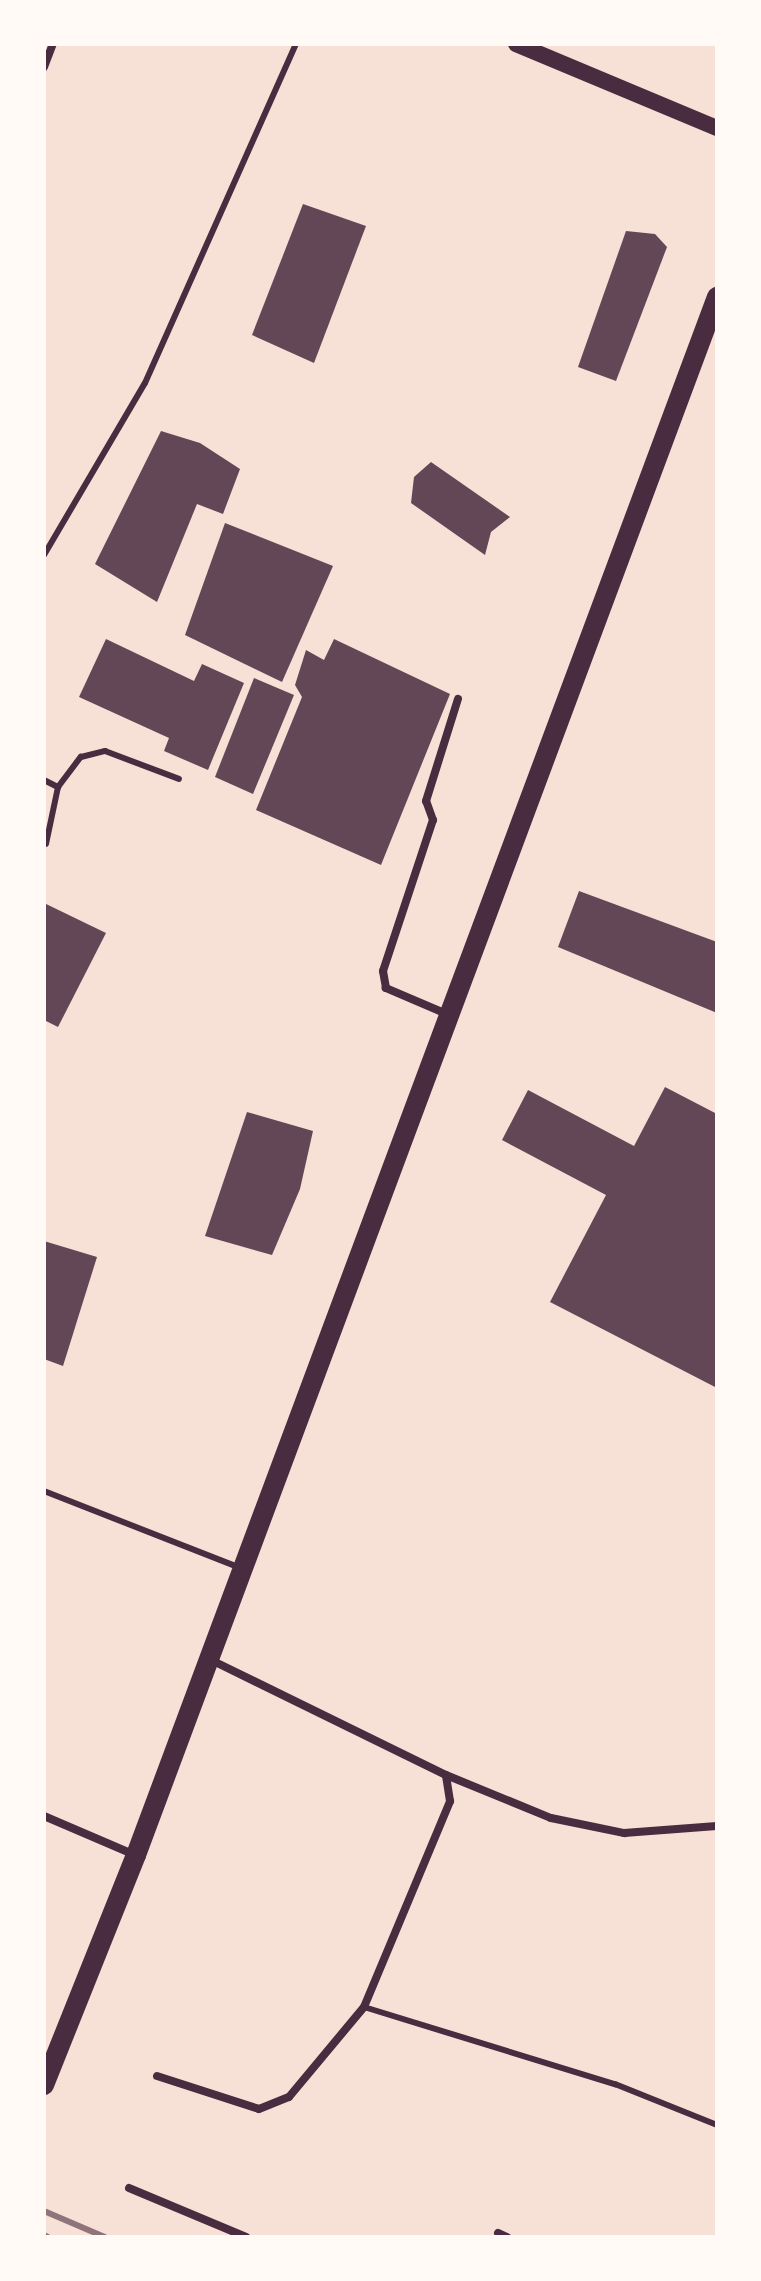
<!DOCTYPE html>
<html>
<head>
<meta charset="utf-8">
<style>
	body { margin:0 }
	#map { position:relative; width:761px; height:2281px; overflow:hidden; background:#f7e1d7; font-family:"DM Sans",sans-serif }
	div>[style] { position:absolute }
	.building>* { inset:0; background:#644757 }
	.service>* { height:6px; margin:-3px; padding:0 3px; transform-origin:3px; border-radius:3px; background:#4a2c40 }
	.minor>* { height:8px; margin:-4px; padding:0 4px; transform-origin:4px; border-radius:4px; background:#4a2c40 }
	.secondary>* { height:16px; margin:-8px; padding:0 8px; transform-origin:8px; border-radius:8px; background:#4a2c40 }
	.primary>* { height:20px; margin:-10px; padding:0 10px; transform-origin:10px; border-radius:10px; background:#4a2c40 }
	.rail>* { height:6px; margin:-3px; padding:0 3px; transform-origin:3px; border-radius:3px; background:#8f747c }
	span { translate:-50% -50%; white-space:nowrap; text-align:center; line-height:1.15; -webkit-text-stroke:8px #fffaf5; paint-order:stroke }
	.frame { position:absolute; inset:0; border:46px solid #fffaf5; pointer-events:none }
</style>
</head>
<body>
<div id="map">
	<div class="building">
		<i style="clip-path:polygon(303px 204px,366px 226px,314px 363px,252px 335px)"></i>
		<i style="clip-path:polygon(626px 231px,655px 234px,667px 247px,616px 381px,578px 367px)"></i>
		<i style="clip-path:polygon(161px 431px,200px 443px,240px 469px,223px 514px,197px 504px,157px 602px,95px 564px)"></i>
		<i style="clip-path:polygon(431px 462px,510px 517px,491px 532px,485px 555px,411px 503px,414px 477px)"></i>
		<i style="clip-path:polygon(225px 523px,333px 566px,282px 682px,185px 635px)"></i>
		<i style="clip-path:polygon(106px 639px,194px 681px,202px 664px,244px 683px,208px 770px,164px 751px,169px 738px,79px 697px)"></i>
		<i style="clip-path:polygon(334px 639px,450px 694px,381px 865px,256px 810px,302px 697px,295px 685px,306px 650px,324px 660px)"></i>
		<i style="clip-path:polygon(254px 678px,294px 695px,253px 794px,215px 777px)"></i>
		<i style="clip-path:polygon(579px 891px,717px 942px,717px 1013px,558px 947px)"></i>
		<i style="clip-path:polygon(44px 903px,106px 933px,58px 1027px,44px 1020px)"></i>
		<i style="clip-path:polygon(665px 1087px,717px 1114px,717px 1388px,550px 1302px,606px 1195px,502px 1140px,528px 1090px,634px 1146px)"></i>
		<i style="clip-path:polygon(247px 1112px,313px 1131px,300px 1189px,272px 1255px,205px 1236px)"></i>
		<i style="clip-path:polygon(44px 1241px,97px 1257px,63px 1366px,44px 1359px)"></i>
	</div>
	<div class="service">
		<i style="left:44px;top:555px;width:199px;rotate:-59.6deg"></i>
		<i style="left:145px;top:383px;width:371px;rotate:-66deg"></i>
		<i style="left:44px;top:780px;width:16px;rotate:27deg"></i>
		<i style="left:46px;top:844px;width:58px;rotate:-78.1deg"></i>
		<i style="left:58px;top:787px;width:38px;rotate:-53deg"></i>
		<i style="left:81px;top:757px;width:25px;rotate:-14deg"></i>
		<i style="left:105px;top:751px;width:79px;rotate:20.7deg"></i>
		<i style="left:44px;top:1491px;width:208px;rotate:21.4deg"></i>
		<i style="left:364px;top:2007px;width:263px;rotate:17.1deg"></i>
		<i style="left:615px;top:2084px;width:110px;rotate:21.9deg"></i>
	</div>
	<div class="minor">
		<i style="left:44px;top:67px;width:25px;rotate:-69deg"></i>
		<i style="left:449px;top:1015px;width:69px;rotate:-156.8deg"></i>
		<i style="left:386px;top:988px;width:17px;rotate:-100deg"></i>
		<i style="left:383px;top:971px;width:159px;rotate:-71.7deg"></i>
		<i style="left:433px;top:820px;width:20px;rotate:-110deg"></i>
		<i style="left:426px;top:801px;width:107px;rotate:-72.6deg"></i>
		<i style="left:209px;top:1659px;width:264px;rotate:26.1deg"></i>
		<i style="left:44px;top:1816px;width:99px;rotate:23.2deg"></i>
		<i style="left:157px;top:2076px;width:107px;rotate:17.9deg"></i>
		<i style="left:259px;top:2109px;width:32px;rotate:-22deg"></i>
		<i style="left:289px;top:2097px;width:117px;rotate:-50.2deg"></i>
		<i style="left:364px;top:2007px;width:223px;rotate:-67.3deg"></i>
		<i style="left:450px;top:1801px;width:26px;rotate:-99deg"></i>
		<i style="left:446px;top:1775px;width:113px;rotate:22.3deg"></i>
		<i style="left:551px;top:1818px;width:75px;rotate:11.6deg"></i>
		<i style="left:624px;top:1833px;width:93px;rotate:-4.3deg"></i>
		<i style="left:129px;top:2188px;width:127px;rotate:22.7deg"></i>
		<i style="left:498px;top:2233px;width:10px;rotate:24deg"></i>
	</div>
	<div class="secondary">
		<i style="left:516px;top:44px;width:218px;rotate:22.7deg"></i>
	</div>
	<div class="primary">
		<i style="left:44px;top:2085px;width:248px;rotate:-68.2deg"></i>
		<i style="left:136px;top:1855px;width:1663px;rotate:-69.55deg"></i>
	</div>
	<div class="rail">
		<i style="left:44px;top:2211px;width:66px;rotate:23.1deg"></i>
		<i style="left:44px;top:2235px;width:4px;rotate:27deg"></i>
	</div>
	<div class="frame"></div>
</div>
</body>
</html>
